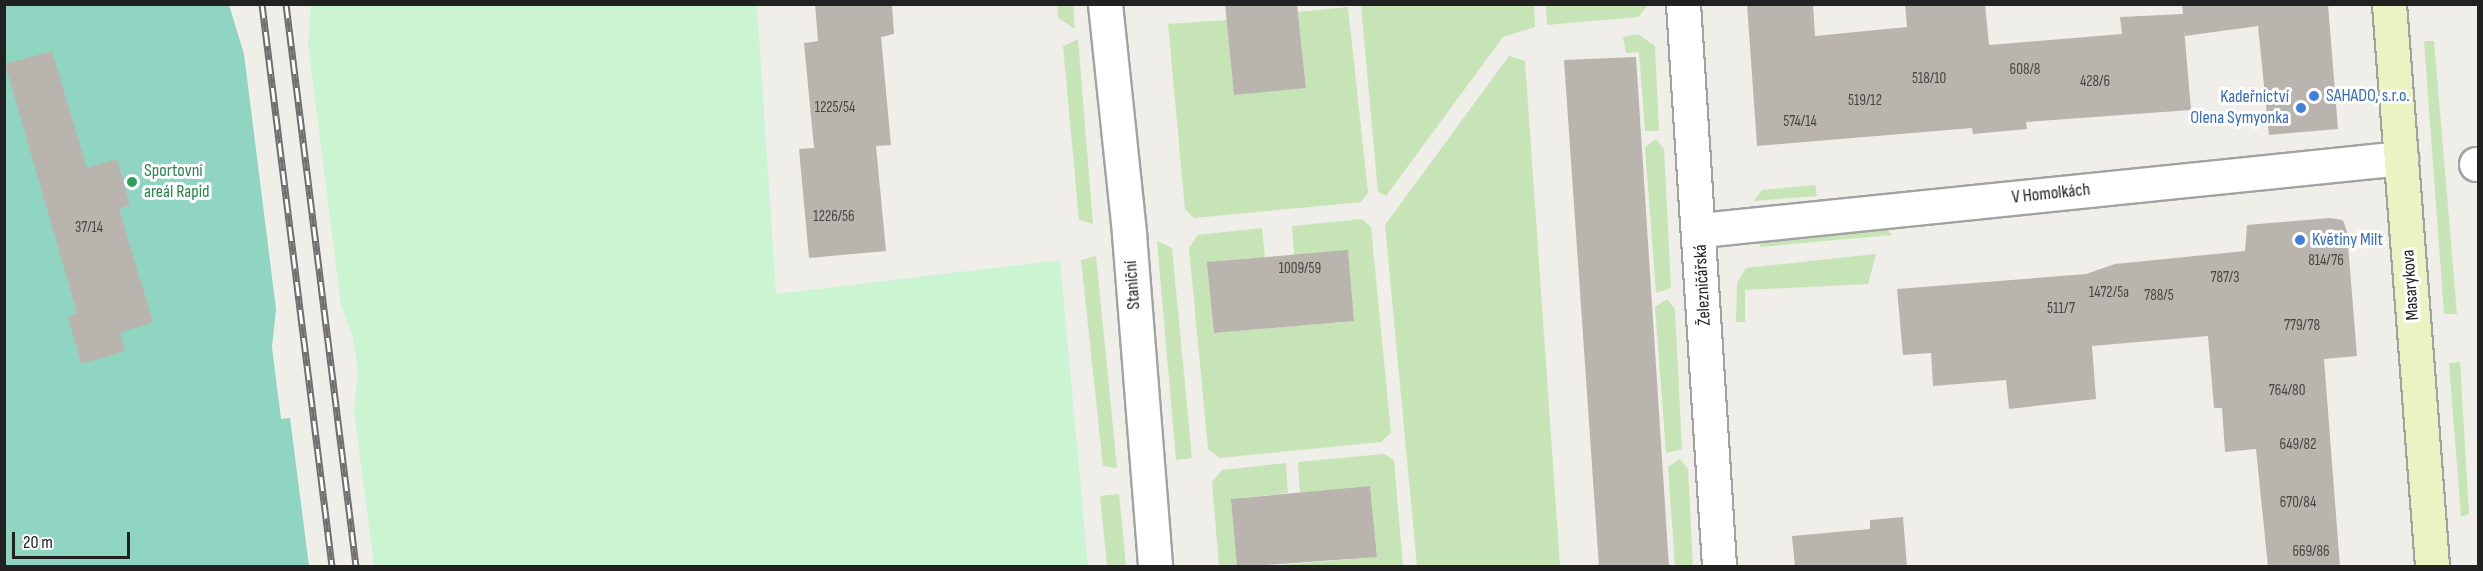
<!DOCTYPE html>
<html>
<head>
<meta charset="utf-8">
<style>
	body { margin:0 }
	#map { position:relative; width:2483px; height:571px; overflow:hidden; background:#f0eee8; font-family:"Sofia Sans Condensed",sans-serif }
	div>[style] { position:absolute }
	.grass>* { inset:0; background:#c6e4b5 }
	.park>* { inset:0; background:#cbf4d3 }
	.pitch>* { inset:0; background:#90d5c2 }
	.building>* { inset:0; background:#b9b4ae }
	.roads { filter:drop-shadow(2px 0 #a2a2a2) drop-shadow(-2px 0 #a2a2a2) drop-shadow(0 2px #a2a2a2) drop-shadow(0 -2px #a2a2a2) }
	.street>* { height:33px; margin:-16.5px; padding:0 16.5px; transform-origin:16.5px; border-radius:16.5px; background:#fff }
	.secondary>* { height:33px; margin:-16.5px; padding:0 16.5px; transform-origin:16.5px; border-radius:16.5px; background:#ebf3c3 }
	.rail>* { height:7px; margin-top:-3.5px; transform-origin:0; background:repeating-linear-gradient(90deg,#fff 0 14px,#6f6f6f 0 28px); box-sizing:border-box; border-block:2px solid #6f6f6f }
	.dots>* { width:16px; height:16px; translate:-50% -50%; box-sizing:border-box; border:3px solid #fff; border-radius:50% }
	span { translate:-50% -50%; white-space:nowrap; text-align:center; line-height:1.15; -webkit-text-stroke:6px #fff; paint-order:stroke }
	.number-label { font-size:15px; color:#474644 }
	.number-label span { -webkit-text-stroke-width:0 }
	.shop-label { font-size:18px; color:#366cbe }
	.left { translate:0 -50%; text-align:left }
	.right { translate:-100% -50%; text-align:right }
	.leisure-label { font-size:18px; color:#27864d }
	.street-label { font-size:18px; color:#212121 }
	.frame { position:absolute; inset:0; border:6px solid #212121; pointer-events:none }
	.scale { position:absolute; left:12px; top:532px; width:118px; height:27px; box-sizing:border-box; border:3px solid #212121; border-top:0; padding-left:8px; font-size:18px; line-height:21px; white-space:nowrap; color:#212121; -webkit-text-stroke:4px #fff; paint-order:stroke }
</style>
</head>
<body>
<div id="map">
	<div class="grass">
		<i style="clip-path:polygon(1057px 5px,1073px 5px,1075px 29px,1058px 18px)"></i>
		<i style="clip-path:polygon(1361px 5px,1534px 5px,1535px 27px,1503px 37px,1386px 196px,1378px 192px)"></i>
		<i style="clip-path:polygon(1546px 5px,1546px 4px,1648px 5px,1638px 17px,1547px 25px)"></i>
		<i style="clip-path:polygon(1348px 7px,1368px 193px,1361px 202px,1194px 218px,1185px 209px,1168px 24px,1227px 20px,1234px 95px,1306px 87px,1298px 12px)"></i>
		<i style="clip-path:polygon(1638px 34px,1655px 46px,1659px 131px,1645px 131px,1639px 52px,1626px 53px,1623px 37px)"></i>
		<i style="clip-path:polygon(1078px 39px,1093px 224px,1079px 220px,1063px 46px)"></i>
		<i style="clip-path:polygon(2424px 41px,2434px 41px,2457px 314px,2444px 314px)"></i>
		<i style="clip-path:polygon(1509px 56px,1525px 61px,1560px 566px,1417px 566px,1385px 225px)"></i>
		<i style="clip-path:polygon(1656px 139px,1664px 149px,1671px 288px,1656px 293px,1645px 147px)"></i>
		<i style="clip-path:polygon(1815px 185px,1817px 196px,1754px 201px,1762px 190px)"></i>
		<i style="clip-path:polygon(1362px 219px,1371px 227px,1391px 433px,1381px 442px,1220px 458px,1208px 449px,1189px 248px,1198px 235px,1262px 228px,1265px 257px,1208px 262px,1215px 333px,1353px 321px,1294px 255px,1292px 226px)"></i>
		<i style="clip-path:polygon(1887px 228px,1892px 235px,1760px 247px,1759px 238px)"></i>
		<i style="clip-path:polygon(1157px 241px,1172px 248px,1192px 458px,1176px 460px)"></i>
		<i style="clip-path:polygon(1876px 254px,1868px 284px,1745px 290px,1745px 322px,1736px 322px,1737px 283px,1746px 268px)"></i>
		<i style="clip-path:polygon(1096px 256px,1117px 468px,1103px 466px,1081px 260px)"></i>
		<i style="clip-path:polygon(1667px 299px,1675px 309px,1682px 449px,1666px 453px,1655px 307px)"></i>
		<i style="clip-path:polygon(2460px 362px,2469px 514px,2461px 517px,2449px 363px)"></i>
		<i style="clip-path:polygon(1384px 454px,1394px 460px,1403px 566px,1269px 566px,1377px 557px,1370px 486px,1300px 493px,1298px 462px)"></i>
		<i style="clip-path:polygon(1680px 459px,1688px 469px,1693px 566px,1675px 566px,1668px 467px)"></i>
		<i style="clip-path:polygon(1286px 463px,1288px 493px,1231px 499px,1237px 566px,1219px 566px,1212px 482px,1222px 470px)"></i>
		<i style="clip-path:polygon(1119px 494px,1126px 566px,1107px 566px,1100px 496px)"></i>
	</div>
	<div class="park">
		<i style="clip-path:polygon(311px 5px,757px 5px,776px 294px,1060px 260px,1088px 566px,374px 566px,354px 410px,358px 373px,353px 338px,341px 305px,308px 43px)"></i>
	</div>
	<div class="pitch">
		<i style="clip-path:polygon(5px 5px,229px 5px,244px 54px,276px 309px,272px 347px,281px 419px,290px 418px,309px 566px,5px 566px)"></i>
	</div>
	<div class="building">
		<i style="clip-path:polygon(815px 4px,892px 4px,894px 34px,881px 37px,891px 145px,876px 146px,886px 251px,809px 258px,799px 149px,814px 148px,804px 43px,818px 41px)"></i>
		<i style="clip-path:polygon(1225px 4px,1297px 4px,1306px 88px,1234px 95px)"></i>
		<i style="clip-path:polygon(1747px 4px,1813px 4px,1815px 36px,1907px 27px,1905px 4px,1985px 4px,1989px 45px,2122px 34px,2120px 17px,2183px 14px,2182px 4px,2328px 4px,2338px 129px,2269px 135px,2258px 26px,2185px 36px,2184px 28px,2191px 110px,2026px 122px,2027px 129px,1973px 134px,1972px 128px,1757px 146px)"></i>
		<i style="clip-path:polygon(52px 51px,87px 168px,117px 159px,130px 205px,119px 209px,153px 322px,120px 333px,125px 351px,81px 364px,68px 317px,77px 313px,5px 64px)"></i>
		<i style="clip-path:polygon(1636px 57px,1669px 567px,1599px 567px,1564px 60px)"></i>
		<i style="clip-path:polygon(2330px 218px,2343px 220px,2347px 232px,2357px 356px,2324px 359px,2340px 567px,2268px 567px,2256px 449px,2225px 452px,2222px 408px,2214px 408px,2208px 336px,2092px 346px,2096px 399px,2009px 409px,2006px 380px,1933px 386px,1931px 353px,1903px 355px,1897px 289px,2086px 274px,2115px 264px,2245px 251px,2247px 225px)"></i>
		<i style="clip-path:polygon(1348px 250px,1354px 321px,1214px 333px,1207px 262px)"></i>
		<i style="clip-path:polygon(1370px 486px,1377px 557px,1237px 567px,1231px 499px)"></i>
		<i style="clip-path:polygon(1903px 517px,1907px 567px,1795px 567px,1792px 536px,1870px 529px,1870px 520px)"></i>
	</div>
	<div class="roads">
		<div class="street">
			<i style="left:1105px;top:4px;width:231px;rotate:84deg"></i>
			<i style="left:1129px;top:234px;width:333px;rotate:85.5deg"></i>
			<i style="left:1683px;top:4px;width:563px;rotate:86.33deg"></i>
			<i style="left:2476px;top:164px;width:2px"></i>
			<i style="left:1701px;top:230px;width:704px;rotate:-5.87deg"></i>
		</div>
		<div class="secondary">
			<i style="left:2389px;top:4px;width:564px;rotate:85.62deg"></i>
		</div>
	</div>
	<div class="rail">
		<i style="left:262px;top:4px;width:566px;rotate:82.9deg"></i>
		<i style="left:286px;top:4px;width:566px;rotate:82.9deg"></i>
	</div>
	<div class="dots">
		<i style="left:2314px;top:96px;background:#3f7fe0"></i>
		<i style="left:2301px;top:108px;background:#3f7fe0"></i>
		<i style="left:132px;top:182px;background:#2e9e5b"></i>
		<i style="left:2300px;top:240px;background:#3f7fe0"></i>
	</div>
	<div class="number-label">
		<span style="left:2025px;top:70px">608/8</span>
		<span style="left:1929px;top:79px">518/10</span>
		<span style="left:2095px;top:82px">428/6</span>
		<span style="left:1865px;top:101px">519/12</span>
		<span style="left:835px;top:108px">1225/54</span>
		<span style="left:1800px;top:122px">574/14</span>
		<span style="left:834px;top:217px">1226/56</span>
		<span style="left:89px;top:228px">37/14</span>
		<span style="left:2326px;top:261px">814/76</span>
		<span style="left:1300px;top:269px">1009/59</span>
		<span style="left:2225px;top:278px">787/3</span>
		<span style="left:2109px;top:293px">1472/5a</span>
		<span style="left:2159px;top:296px">788/5</span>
		<span style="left:2061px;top:309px">511/7</span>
		<span style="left:2302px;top:326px">779/78</span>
		<span style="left:2287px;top:391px">764/80</span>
		<span style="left:2298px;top:445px">649/82</span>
		<span style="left:2298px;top:503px">670/84</span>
		<span style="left:2311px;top:552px">669/86</span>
	</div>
	<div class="shop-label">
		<span class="left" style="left:2326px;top:96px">SAHADO, s.r.o.</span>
		<span class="right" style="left:2289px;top:108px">Kadeřnictví<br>Olena Symyonka</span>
		<span class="left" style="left:2312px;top:240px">Květiny Milt</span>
	</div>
	<div class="leisure-label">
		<span class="left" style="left:144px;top:182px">Sportovní<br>areál Rapid</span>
	</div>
	<div class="street-label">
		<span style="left:2051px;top:194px;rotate:-6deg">V Homolkách</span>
		<span style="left:1133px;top:285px;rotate:-94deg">Staniční</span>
		<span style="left:1703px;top:285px;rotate:-93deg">Železničářská</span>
		<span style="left:2411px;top:285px;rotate:-94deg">Masarykova</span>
	</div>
	<div class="frame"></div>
	<div class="scale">20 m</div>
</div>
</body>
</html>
